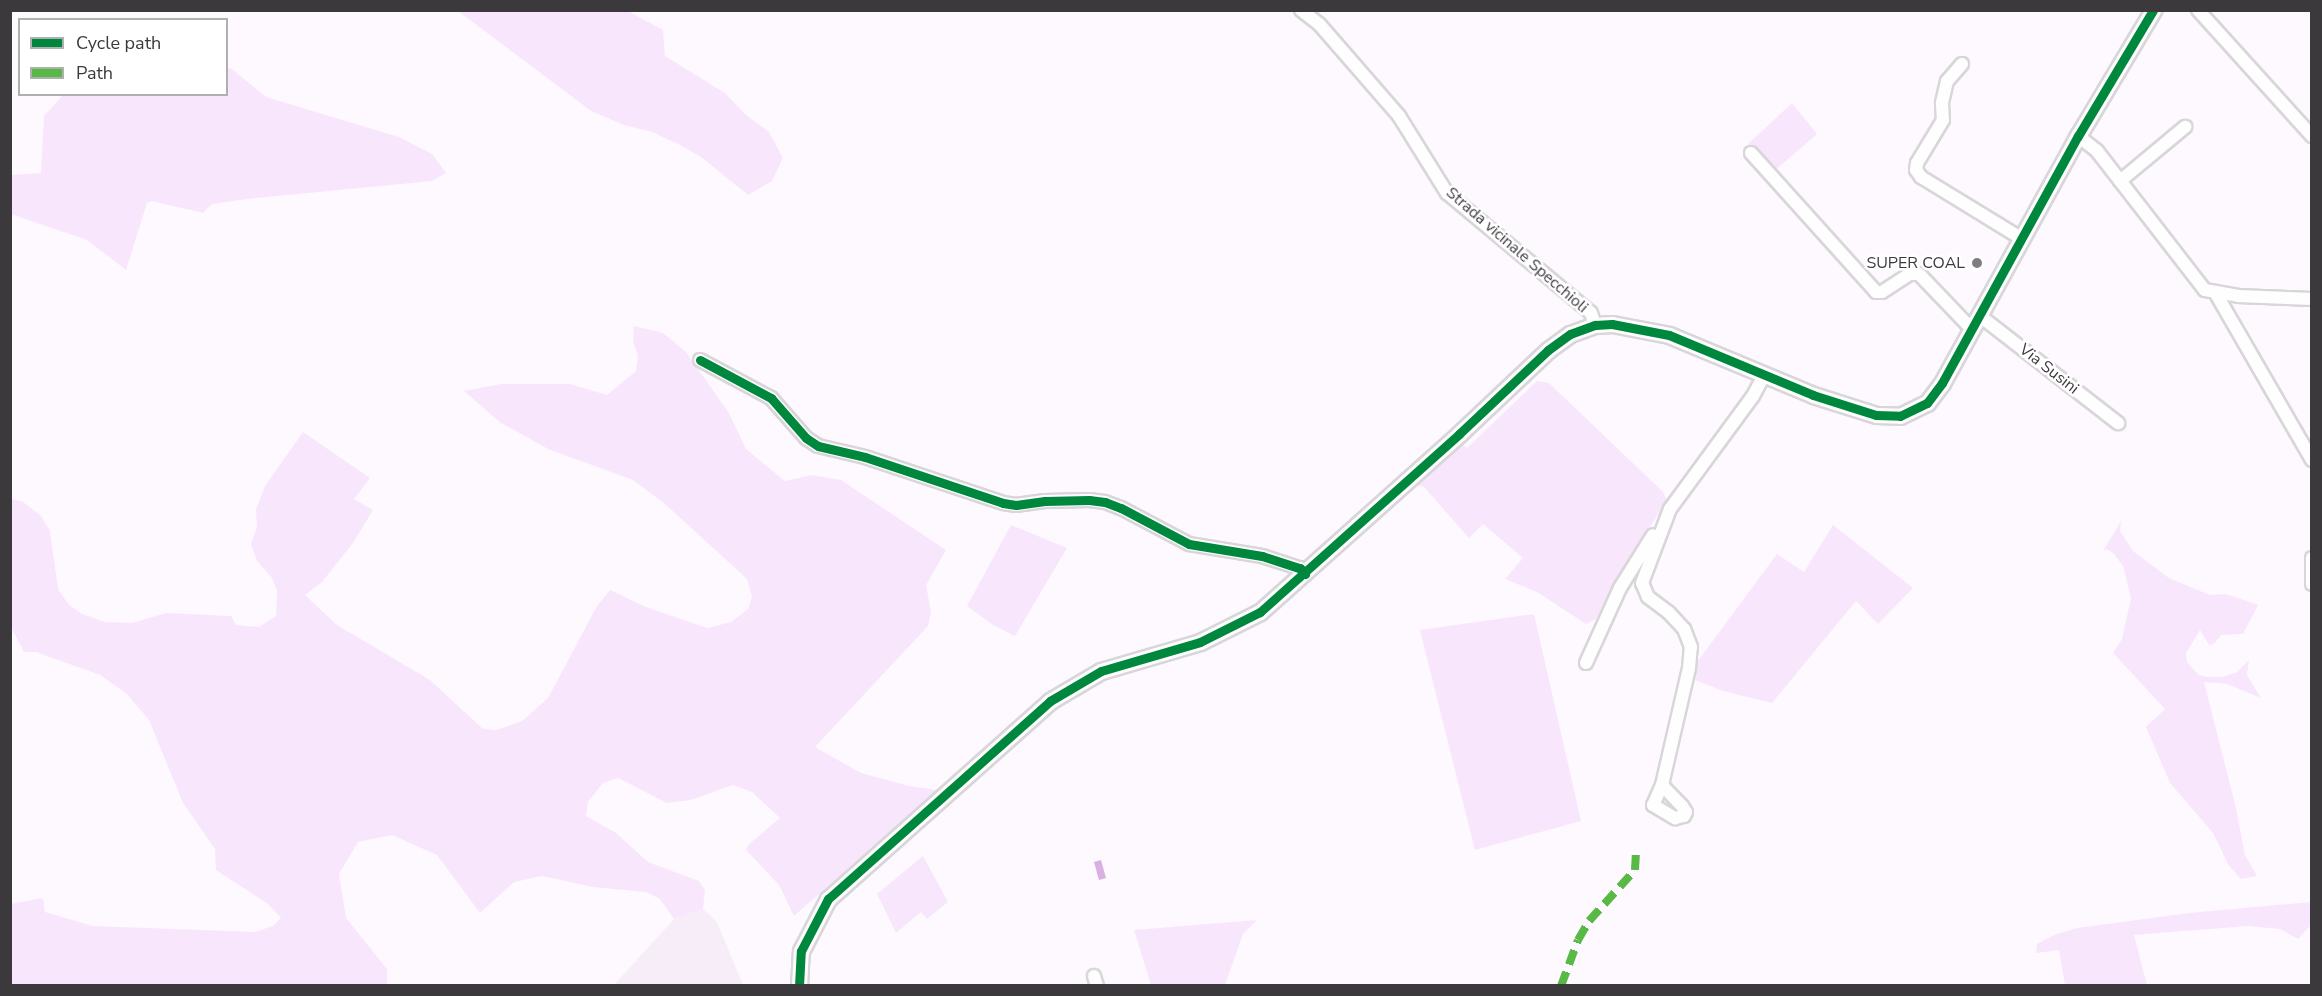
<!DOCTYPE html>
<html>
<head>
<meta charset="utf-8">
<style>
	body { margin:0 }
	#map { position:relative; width:2322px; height:996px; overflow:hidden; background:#fdf9fe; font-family:"Nunito Sans",sans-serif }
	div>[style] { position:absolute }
	.built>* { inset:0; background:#f7edf9 }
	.green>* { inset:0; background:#f8e7fc }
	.water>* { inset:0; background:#d8b0e1 }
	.roads { filter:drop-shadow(2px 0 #d9d6da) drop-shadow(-2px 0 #d9d6da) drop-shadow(0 2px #d9d6da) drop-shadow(0 -2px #d9d6da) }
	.minor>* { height:12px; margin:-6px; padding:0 6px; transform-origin:6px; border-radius:6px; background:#fffeff }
	.tertiary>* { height:15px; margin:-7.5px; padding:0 7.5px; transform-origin:7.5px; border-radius:7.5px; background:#fffeff }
	.quiet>* { height:8px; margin-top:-4px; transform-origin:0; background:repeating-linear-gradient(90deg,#58b947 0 15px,transparent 0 23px) }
	.cycleway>* { height:9px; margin:-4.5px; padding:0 4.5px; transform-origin:4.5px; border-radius:4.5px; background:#00873e }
	.dots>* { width:16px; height:16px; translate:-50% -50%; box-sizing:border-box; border:3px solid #fff; border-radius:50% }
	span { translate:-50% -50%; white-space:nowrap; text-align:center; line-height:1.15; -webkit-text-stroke:5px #fff; paint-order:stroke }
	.street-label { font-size:16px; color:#3c393d }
	.poi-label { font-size:16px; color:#3c393d }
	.right { translate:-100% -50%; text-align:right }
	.frame { position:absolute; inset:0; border:12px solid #3c393d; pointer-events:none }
	.legend { position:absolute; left:18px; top:18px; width:210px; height:78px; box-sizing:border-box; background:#fff; border:2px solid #b1b0b1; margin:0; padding:8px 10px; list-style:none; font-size:18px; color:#3c393d }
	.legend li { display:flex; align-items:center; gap:12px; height:30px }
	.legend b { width:30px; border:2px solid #b1b0b1 }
</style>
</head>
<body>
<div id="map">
	<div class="built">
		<i style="clip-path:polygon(703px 909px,717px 922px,743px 985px,613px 986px,674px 919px)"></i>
	</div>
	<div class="green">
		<i style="clip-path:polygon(458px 11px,628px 11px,663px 30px,665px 56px,725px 93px,746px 115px,769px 132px,783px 158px,772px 181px,748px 195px,701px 157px,680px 145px,652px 132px,624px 125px,591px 111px)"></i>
		<i style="clip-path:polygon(227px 68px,232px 69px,266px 97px,399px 137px,432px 154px,446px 173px,432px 181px,247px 199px,212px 204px,203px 213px,152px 201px,147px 203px,126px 270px,87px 240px,11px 214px,11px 175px,41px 173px,44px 116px,63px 95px,226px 94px)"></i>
		<i style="clip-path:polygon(1792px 103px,1817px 134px,1773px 172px,1748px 144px)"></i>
		<i style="clip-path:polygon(634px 326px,663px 333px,686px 352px,729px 413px,746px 449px,785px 481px,811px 475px,841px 480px,946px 550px,926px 585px,931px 612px,928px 626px,815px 747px,861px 773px,909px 786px,937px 790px,794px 916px,779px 885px,746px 850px,749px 844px,780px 818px,752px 792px,733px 785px,691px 800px,667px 803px,618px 778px,603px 783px,588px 802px,586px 816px,616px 833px,648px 862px,699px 881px,705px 890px,703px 909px,674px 919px,660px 899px,646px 892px,592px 887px,542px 876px,514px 882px,480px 913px,437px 855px,392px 835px,358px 842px,339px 874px,346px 918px,387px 969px,387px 985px,11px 985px,11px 904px,43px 898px,45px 912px,93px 926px,255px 932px,273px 926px,281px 918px,268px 904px,216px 870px,215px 849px,183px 803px,149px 720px,126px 693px,100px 675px,36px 652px,24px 652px,11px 627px,11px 499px,22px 501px,41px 516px,50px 531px,58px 589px,69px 605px,82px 614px,105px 622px,132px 623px,166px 613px,231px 616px,236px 625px,259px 627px,276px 616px,277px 591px,272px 578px,257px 561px,251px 544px,257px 527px,256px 509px,265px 486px,303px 432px,370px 478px,354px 499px,373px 510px,353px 543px,322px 582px,305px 595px,337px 625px,430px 680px,483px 729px,496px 730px,522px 721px,548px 698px,597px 606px,610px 590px,646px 607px,707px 628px,731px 622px,748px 609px,752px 597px,747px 579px,665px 504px,633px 480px,548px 449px,501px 423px,464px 391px,501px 384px,570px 384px,607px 395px,636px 371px,638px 356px,633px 341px)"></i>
		<i style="clip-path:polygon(1537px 381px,1549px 383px,1663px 492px,1667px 500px,1617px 579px,1596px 619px,1586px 624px,1537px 592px,1505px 579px,1523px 558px,1483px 524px,1469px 538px,1424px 487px,1409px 483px,1457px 440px,1467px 448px)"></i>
		<i style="clip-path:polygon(2121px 521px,2120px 531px,2133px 551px,2169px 578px,2210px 595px,2226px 594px,2258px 605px,2243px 634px,2221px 635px,2214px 644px,2209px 645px,2200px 630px,2186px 653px,2187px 662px,2194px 670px,2199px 675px,2207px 677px,2223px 677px,2237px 672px,2249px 660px,2247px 675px,2261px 698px,2227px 684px,2204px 682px,2236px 808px,2245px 855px,2257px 876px,2241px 879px,2229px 866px,2213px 833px,2170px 783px,2146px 727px,2165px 709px,2113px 653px,2122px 639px,2131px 598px,2123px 566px,2114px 554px,2107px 549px,2103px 551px)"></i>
		<i style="clip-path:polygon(1011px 525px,1067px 548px,1015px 636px,993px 625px,967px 606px)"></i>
		<i style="clip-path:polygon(1833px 525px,1913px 588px,1878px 624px,1856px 601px,1772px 703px,1723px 691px,1693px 679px,1692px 669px,1777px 554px,1804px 572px)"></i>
		<i style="clip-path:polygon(1534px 614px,1581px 821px,1475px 850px,1420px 630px)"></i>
		<i style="clip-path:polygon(923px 856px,948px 902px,927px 919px,921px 912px,896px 933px,877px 894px)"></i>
		<i style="clip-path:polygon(2311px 902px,2311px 925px,2298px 939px,2280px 929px,2248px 926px,2134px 935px,2147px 985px,2065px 985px,2059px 950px,2036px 953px,2037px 944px,2054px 935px,2077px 928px,2189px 913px)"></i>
		<i style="clip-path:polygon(1257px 920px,1243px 934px,1225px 985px,1151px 985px,1134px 930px)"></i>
	</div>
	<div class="water">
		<i style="clip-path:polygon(1101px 860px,1106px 878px,1099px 880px,1094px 862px)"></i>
	</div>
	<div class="roads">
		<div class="minor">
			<i style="left:1301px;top:10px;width:24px;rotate:38deg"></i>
			<i style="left:1320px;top:25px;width:121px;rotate:49deg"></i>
			<i style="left:1399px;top:116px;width:91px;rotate:58.1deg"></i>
			<i style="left:1447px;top:193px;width:187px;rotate:39.8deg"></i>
			<i style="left:1591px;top:313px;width:13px;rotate:72deg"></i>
			<i style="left:2198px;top:10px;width:170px;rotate:47.9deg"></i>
			<i style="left:1962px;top:64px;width:23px;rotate:131deg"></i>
			<i style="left:1947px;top:81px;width:23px;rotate:103deg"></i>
			<i style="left:1942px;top:103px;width:17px;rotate:87deg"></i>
			<i style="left:1943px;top:120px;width:50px;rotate:121.2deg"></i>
			<i style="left:1917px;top:163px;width:7px;rotate:98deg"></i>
			<i style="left:1916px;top:170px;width:9px;rotate:54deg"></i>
			<i style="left:1921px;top:177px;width:119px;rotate:31.5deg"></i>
			<i style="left:2078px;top:136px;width:24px;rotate:38deg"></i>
			<i style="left:2097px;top:151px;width:176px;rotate:52.2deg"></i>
			<i style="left:2205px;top:290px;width:34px;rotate:10deg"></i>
			<i style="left:2238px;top:296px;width:74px;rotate:2.3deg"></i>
			<i style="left:1751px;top:153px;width:187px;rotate:48deg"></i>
			<i style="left:1876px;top:292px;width:6px"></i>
			<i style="left:1882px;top:292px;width:33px;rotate:-33deg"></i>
			<i style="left:1910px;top:274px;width:9px"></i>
			<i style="left:1919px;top:274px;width:69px;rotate:46.2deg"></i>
			<i style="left:1967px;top:324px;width:8px;rotate:23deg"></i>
			<i style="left:2120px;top:181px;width:85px;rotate:-39.7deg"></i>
			<i style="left:2215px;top:292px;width:194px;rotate:60deg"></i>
			<i style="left:1980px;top:316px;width:175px;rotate:37.8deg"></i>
			<i style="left:700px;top:360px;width:81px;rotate:28.2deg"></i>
			<i style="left:771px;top:398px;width:53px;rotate:48.8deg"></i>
			<i style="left:806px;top:438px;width:14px;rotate:34deg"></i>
			<i style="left:818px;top:446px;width:48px;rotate:13.2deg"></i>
			<i style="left:865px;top:457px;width:145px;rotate:18.4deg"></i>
			<i style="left:1003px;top:503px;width:13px;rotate:9deg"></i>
			<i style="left:1016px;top:505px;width:29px;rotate:-8deg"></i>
			<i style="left:1045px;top:501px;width:44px;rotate:-1.3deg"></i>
			<i style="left:1089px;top:500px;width:16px;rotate:7deg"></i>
			<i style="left:1105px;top:502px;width:17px;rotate:21deg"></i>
			<i style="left:1121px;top:508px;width:77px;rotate:27.9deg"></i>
			<i style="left:1189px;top:544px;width:74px;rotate:9.3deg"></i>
			<i style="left:1262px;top:556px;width:40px;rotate:18deg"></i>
			<i style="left:1300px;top:568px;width:8px;rotate:50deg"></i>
			<i style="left:2312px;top:558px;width:26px;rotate:90deg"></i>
			<i style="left:1586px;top:663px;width:82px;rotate:-65.6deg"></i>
			<i style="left:1620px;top:588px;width:62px;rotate:-58.1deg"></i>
			<i style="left:1662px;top:785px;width:22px;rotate:114deg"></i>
			<i style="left:1653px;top:805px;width:26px;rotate:31deg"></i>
			<i style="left:1675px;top:818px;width:9px;rotate:-13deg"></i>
			<i style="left:1684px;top:816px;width:4px;rotate:-63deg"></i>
			<i style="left:1686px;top:812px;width:7px;rotate:-124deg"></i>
			<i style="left:1682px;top:806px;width:29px;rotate:-134deg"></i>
			<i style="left:1662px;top:785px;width:120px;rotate:-77deg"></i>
			<i style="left:1689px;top:668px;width:21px;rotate:-85deg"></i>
			<i style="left:1691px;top:647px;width:19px;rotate:-111deg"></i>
			<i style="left:1684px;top:629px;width:23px;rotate:-133deg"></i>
			<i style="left:1668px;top:612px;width:25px;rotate:-143deg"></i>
			<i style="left:1648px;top:597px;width:15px;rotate:-113deg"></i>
			<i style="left:1642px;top:583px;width:79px;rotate:-69.3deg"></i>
			<i style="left:1670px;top:509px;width:140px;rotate:-53.7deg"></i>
			<i style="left:1753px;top:396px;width:24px;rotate:-62deg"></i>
			<i style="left:1094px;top:976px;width:10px;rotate:73deg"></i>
		</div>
		<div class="tertiary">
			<i style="left:799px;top:986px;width:35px;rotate:-87deg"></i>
			<i style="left:801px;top:951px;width:59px;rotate:-62.6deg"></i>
			<i style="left:828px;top:899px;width:297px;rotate:-41.7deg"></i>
			<i style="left:1050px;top:701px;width:59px;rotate:-30.5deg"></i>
			<i style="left:1101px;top:671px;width:103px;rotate:-16.3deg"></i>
			<i style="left:1200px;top:642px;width:67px;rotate:-26.6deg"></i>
			<i style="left:1260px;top:612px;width:267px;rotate:-41.8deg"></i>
			<i style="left:1459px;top:434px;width:122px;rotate:-43.3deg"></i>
			<i style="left:1548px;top:350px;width:27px;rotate:-36deg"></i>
			<i style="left:1570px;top:334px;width:27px;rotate:-20deg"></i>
			<i style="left:1595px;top:325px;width:17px;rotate:-3deg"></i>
			<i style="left:1612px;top:324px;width:58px;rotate:10.9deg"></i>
			<i style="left:1669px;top:335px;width:156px;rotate:22.6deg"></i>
			<i style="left:1813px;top:395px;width:66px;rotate:17.6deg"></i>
			<i style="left:1876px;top:415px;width:24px;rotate:2deg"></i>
			<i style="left:1900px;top:416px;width:30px;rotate:-26deg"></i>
			<i style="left:1927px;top:403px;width:25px;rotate:-53deg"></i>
			<i style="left:1942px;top:383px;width:282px;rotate:-61.2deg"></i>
			<i style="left:2078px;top:136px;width:147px;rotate:-59.2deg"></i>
		</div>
	</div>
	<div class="quiet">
		<i style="left:1561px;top:986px;width:49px;rotate:-69.7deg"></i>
		<i style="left:1578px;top:940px;width:22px;rotate:-60deg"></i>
		<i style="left:1589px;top:921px;width:69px;rotate:-48deg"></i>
		<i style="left:1635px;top:870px;width:22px;rotate:-87deg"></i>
	</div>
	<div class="cycleway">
		<i style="left:700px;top:360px;width:81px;rotate:28.2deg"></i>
		<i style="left:771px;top:398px;width:53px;rotate:48.8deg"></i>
		<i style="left:806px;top:438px;width:14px;rotate:34deg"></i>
		<i style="left:818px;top:446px;width:48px;rotate:13.2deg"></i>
		<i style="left:865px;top:457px;width:145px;rotate:18.4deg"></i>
		<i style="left:1003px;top:503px;width:13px;rotate:9deg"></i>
		<i style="left:1016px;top:505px;width:29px;rotate:-8deg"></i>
		<i style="left:1045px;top:501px;width:44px;rotate:-1.3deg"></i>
		<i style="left:1089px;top:500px;width:16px;rotate:7deg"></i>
		<i style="left:1105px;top:502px;width:17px;rotate:21deg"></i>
		<i style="left:1121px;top:508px;width:77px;rotate:27.9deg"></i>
		<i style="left:1189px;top:544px;width:74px;rotate:9.3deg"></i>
		<i style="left:1262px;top:556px;width:40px;rotate:18deg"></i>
		<i style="left:1300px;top:568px;width:8px;rotate:50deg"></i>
		<i style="left:799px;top:986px;width:35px;rotate:-87deg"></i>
		<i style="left:801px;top:951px;width:59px;rotate:-62.6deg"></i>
		<i style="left:828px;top:899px;width:297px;rotate:-41.7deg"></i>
		<i style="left:1050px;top:701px;width:59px;rotate:-30.5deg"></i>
		<i style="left:1101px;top:671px;width:103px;rotate:-16.3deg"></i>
		<i style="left:1200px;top:642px;width:67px;rotate:-26.6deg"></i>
		<i style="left:1260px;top:612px;width:267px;rotate:-41.8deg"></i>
		<i style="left:1459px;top:434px;width:122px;rotate:-43.3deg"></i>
		<i style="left:1548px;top:350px;width:27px;rotate:-36deg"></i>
		<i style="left:1570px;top:334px;width:27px;rotate:-20deg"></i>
		<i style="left:1595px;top:325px;width:17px;rotate:-3deg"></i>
		<i style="left:1612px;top:324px;width:58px;rotate:10.9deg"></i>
		<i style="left:1669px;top:335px;width:156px;rotate:22.6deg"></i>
		<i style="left:1813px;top:395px;width:66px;rotate:17.6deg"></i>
		<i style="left:1876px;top:415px;width:24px;rotate:2deg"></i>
		<i style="left:1900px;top:416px;width:30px;rotate:-26deg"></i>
		<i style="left:1927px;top:403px;width:25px;rotate:-53deg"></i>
		<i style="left:1942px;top:383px;width:282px;rotate:-61.2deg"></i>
		<i style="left:2078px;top:136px;width:147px;rotate:-59.2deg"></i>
	</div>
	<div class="dots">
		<i style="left:1977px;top:263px;background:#807c81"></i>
	</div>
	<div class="street-label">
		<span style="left:1517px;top:250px;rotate:41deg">Strada vicinale Specchioli</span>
		<span style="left:2049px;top:369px;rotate:38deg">Via Susini</span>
	</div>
	<div class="poi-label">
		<span class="right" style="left:1965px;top:263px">SUPER COAL</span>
	</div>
	<div class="frame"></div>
	<ul class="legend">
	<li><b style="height:8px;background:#00873e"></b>Cycle path</li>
	<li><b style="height:8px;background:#58b947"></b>Path</li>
	</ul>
</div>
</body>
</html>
